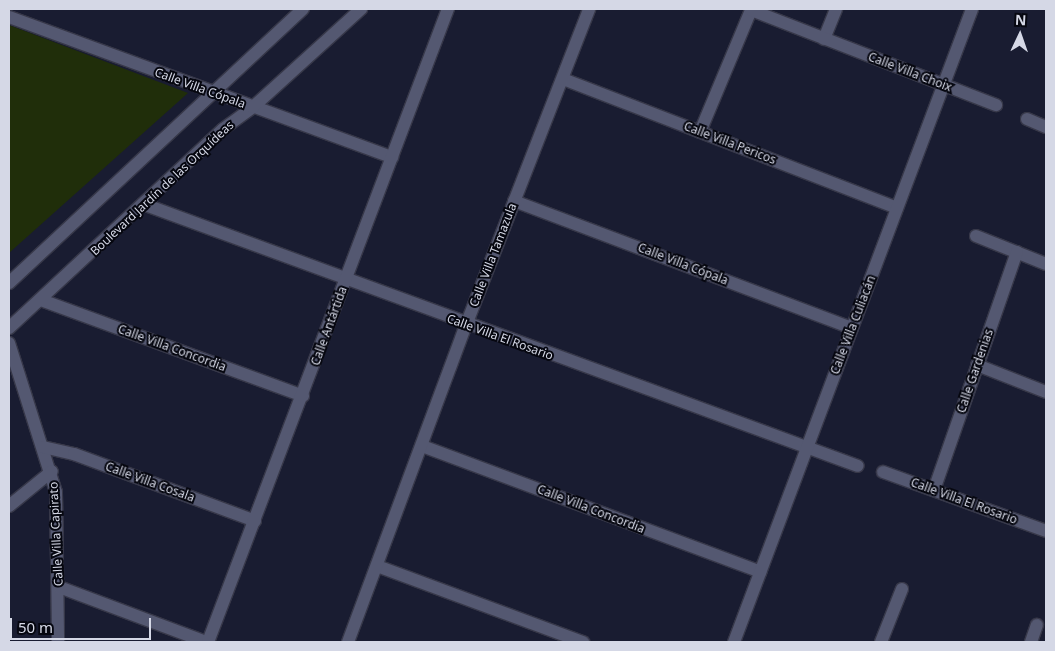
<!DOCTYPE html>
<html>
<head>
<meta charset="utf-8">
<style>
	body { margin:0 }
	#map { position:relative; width:1055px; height:651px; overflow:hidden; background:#191c31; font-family:"Noto Sans",sans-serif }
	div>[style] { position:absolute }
	.green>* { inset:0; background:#202e0a }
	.roads { filter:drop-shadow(1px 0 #373849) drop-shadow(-1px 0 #373849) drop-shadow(0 1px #373849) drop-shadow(0 -1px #373849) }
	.minor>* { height:12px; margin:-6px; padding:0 6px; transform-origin:6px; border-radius:6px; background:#545871 }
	span { translate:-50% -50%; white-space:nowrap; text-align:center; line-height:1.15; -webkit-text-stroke:4px #060710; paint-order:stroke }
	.street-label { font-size:12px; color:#d5d8e6 }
	.frame { position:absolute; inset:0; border:10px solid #d5d8e6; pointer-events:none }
	.north { position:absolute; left:995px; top:10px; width:50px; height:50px; -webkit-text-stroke:4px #060710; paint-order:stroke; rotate:3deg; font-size:14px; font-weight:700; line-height:20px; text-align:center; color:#d5d8e6 }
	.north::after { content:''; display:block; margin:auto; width:18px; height:22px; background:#d5d8e6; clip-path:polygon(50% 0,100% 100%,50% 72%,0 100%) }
	.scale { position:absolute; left:10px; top:618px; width:141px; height:22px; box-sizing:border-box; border:2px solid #d5d8e6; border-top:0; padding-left:6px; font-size:15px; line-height:18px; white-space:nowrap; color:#d5d8e6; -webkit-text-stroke:4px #060710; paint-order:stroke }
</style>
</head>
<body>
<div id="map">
	<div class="green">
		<i style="clip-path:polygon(9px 25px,188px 93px,9px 253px)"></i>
	</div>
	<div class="roads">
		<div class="minor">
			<i style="left:9px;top:17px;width:408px;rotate:20.1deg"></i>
			<i style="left:824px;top:39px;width:32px;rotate:-68deg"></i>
			<i style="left:563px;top:79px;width:358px;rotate:21.1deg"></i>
			<i style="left:1027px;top:119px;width:21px;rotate:23deg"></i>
			<i style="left:700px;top:132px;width:132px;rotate:-67.3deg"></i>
			<i style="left:751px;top:10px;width:263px;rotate:21.2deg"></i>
			<i style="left:514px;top:201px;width:361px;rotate:20.6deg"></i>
			<i style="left:143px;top:204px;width:761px;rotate:20.12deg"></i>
			<i style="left:976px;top:236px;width:75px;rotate:21.8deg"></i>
			<i style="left:9px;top:283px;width:402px;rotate:-43deg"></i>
			<i style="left:41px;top:300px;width:279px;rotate:20.1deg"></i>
			<i style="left:9px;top:328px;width:292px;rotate:-42.9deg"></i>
			<i style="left:223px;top:129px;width:37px;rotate:-36deg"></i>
			<i style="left:253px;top:107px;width:146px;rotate:-42.2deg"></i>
			<i style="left:9px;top:343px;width:156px;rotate:72.5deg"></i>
			<i style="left:56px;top:492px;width:150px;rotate:89.2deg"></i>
			<i style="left:977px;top:365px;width:74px;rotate:21.4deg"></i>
			<i style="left:422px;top:446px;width:361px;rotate:20.4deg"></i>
			<i style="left:43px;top:447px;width:32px;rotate:13deg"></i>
			<i style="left:74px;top:454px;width:193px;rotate:20.3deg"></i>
			<i style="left:883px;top:472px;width:173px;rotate:19.9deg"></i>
			<i style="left:934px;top:490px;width:252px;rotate:-70.8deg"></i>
			<i style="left:9px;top:506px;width:55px;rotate:-39.1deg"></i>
			<i style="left:377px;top:566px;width:220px;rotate:20.3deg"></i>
			<i style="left:59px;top:587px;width:157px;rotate:20.5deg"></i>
			<i style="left:208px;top:642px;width:677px;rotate:-69.24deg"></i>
			<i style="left:348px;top:642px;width:338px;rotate:-69.6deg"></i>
			<i style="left:466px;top:325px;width:339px;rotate:-68.7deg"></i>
			<i style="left:734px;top:642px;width:676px;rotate:-69.39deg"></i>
			<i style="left:881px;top:642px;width:57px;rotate:-68.4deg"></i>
			<i style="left:1031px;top:642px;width:18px;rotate:-71deg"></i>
		</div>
	</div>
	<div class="street-label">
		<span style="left:910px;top:72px;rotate:21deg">Calle Villa Choix</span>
		<span style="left:200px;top:88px;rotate:20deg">Calle Villa Cópala</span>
		<span style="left:730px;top:143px;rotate:21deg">Calle Villa Pericos</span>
		<span style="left:162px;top:188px;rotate:-43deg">Boulevard Jardín de las Orquídeas</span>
		<span style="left:493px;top:255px;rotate:-69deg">Calle Villa Tamazula</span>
		<span style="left:683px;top:264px;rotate:21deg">Calle Villa Cópala</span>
		<span style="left:853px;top:325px;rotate:-69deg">Calle Villa Culiacán</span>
		<span style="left:329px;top:326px;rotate:-70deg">Calle Antártida</span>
		<span style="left:500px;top:337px;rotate:20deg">Calle Villa El Rosario</span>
		<span style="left:172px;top:348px;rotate:20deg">Calle Villa Concordia</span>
		<span style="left:975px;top:371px;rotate:-71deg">Calle Gardenias</span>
		<span style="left:150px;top:482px;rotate:20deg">Calle Villa Cosala</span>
		<span style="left:964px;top:501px;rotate:20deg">Calle Villa El Rosario</span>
		<span style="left:591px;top:509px;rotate:21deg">Calle Villa Concordia</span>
		<span style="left:56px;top:534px;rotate:-93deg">Calle Villa Capirato</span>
	</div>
	<div class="frame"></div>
	<div class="north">N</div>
	<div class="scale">50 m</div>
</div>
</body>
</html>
